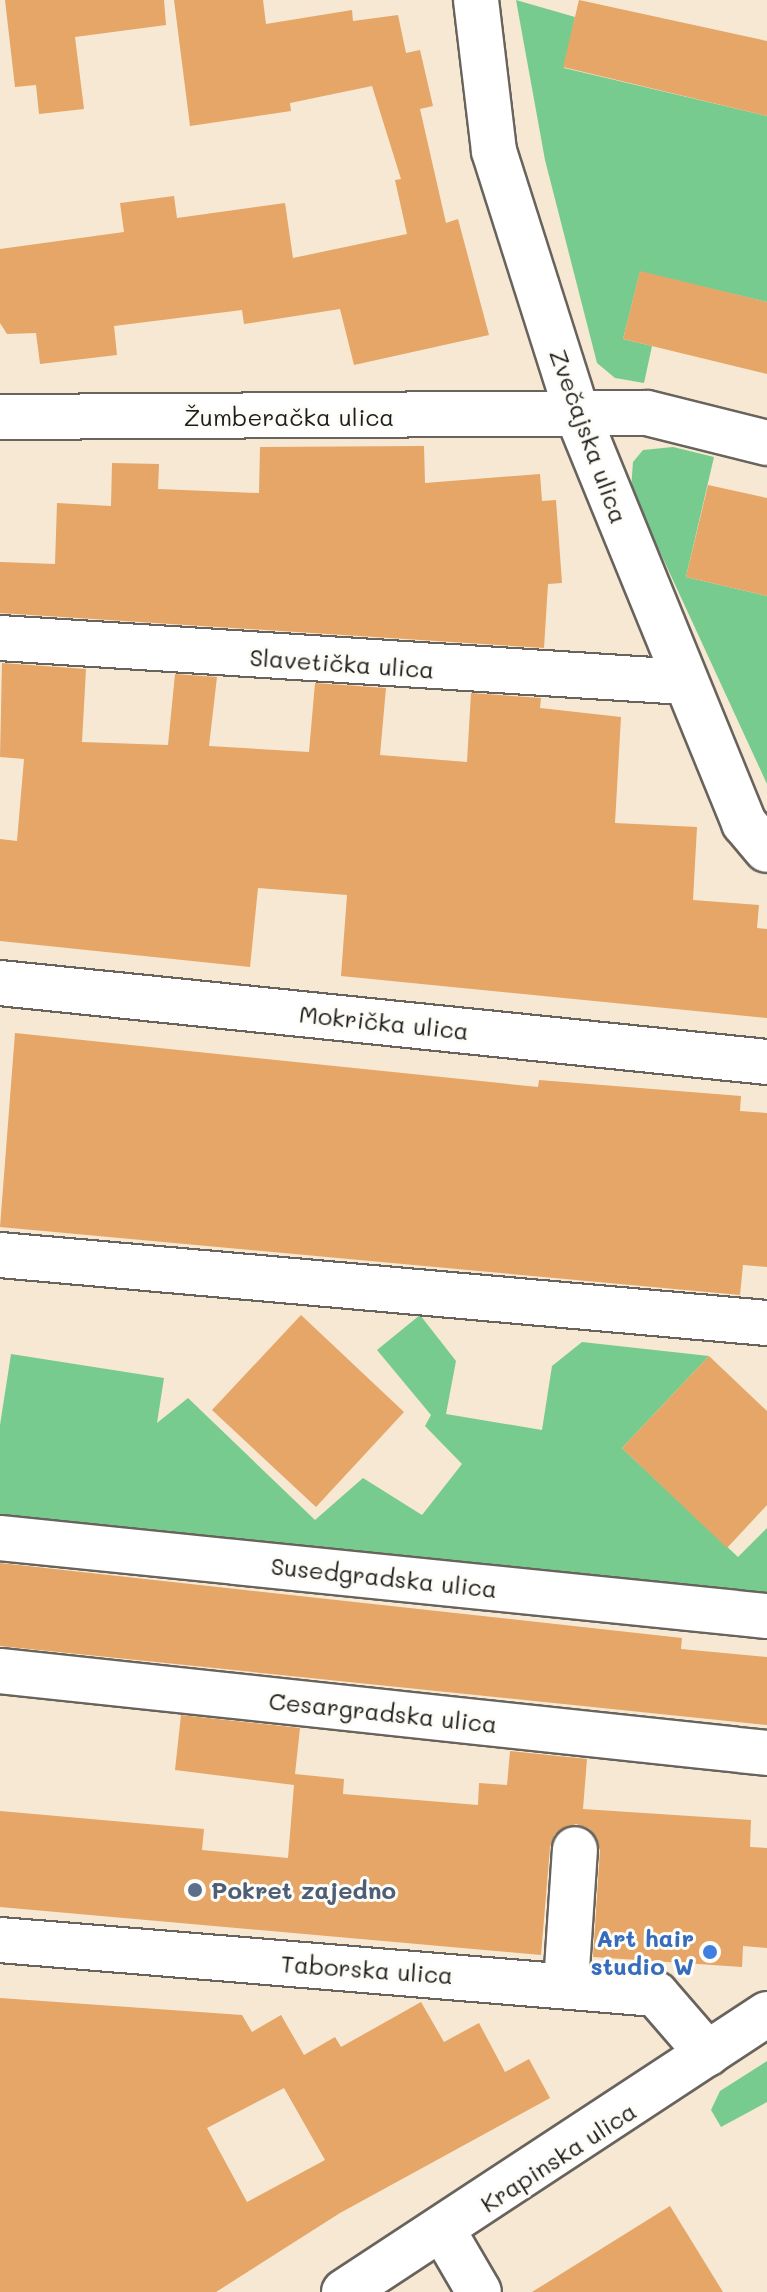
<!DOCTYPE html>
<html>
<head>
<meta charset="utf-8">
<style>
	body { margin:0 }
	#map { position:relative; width:767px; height:2292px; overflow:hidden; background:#f6e8d3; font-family:Mali,sans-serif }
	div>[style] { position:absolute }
	.green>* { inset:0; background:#78cb8e }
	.building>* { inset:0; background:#e5a667 }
	.roads { filter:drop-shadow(2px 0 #68635c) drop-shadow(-2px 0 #68635c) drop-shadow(0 2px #68635c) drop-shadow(0 -2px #68635c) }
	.minor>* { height:44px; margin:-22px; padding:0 22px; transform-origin:22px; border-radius:22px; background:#fff }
	.tertiary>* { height:44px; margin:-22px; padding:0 22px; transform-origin:22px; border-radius:22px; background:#fff }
	.dots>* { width:22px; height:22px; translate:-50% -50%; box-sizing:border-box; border:4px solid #fdfcf7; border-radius:50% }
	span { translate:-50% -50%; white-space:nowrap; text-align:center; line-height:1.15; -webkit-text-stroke:6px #fdfcf7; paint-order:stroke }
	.street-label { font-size:24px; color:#1c1c1c }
	.service-label { font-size:24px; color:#4e5e75; font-weight:700 }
	.left { translate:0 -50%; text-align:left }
	.shop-label { font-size:24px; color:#366cbe; font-weight:700 }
	.right { translate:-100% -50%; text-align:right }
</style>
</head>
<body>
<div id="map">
	<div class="green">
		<i style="clip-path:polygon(516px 0,575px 17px,564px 68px,767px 116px,767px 302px,640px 272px,623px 339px,652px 346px,644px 383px,615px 378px,597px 363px,545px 160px)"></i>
		<i style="clip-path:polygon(673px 447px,714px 457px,686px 577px,767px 596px,767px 784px,631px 489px,633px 462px,643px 450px)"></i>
		<i style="clip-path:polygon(420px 1315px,456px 1361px,446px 1414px,542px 1430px,552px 1366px,582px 1342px,709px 1356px,622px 1448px,738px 1557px,767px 1528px,767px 1599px,0 1521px,0 1425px,11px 1354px,164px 1378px,157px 1423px,188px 1398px,315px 1520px,363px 1478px,422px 1515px,462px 1464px,425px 1426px,431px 1415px,377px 1350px)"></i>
		<i style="clip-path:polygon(767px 2061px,767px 2102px,721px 2127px,711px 2110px,720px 2091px)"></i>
	</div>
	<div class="building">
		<i style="clip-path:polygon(5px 0,164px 0,166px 25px,75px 37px,84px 109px,39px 114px,36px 85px,15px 87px)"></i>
		<i style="clip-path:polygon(174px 0,263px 0,266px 24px,352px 10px,353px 21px,398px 15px,406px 53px,420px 50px,433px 106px,420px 109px,446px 223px,458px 219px,489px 335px,354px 365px,340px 309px,244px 324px,242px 310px,114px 326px,117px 355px,40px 364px,36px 333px,7px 334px,0 323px,0 249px,124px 232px,120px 203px,174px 196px,177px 218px,285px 203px,293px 258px,407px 234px,395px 180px,401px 179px,372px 86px,290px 103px,291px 111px,190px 126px)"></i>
		<i style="clip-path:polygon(579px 0,767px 41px,767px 116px,563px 67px)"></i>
		<i style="clip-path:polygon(640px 271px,767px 302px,767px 374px,623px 339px)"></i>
		<i style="clip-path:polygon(424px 446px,425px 483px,540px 474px,542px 501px,556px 500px,562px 583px,548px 584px,544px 648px,0 613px,0 562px,55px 564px,57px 503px,111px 506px,112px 463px,159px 464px,158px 489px,259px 493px,260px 447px)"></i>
		<i style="clip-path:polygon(708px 485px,767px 498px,767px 596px,686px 577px)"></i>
		<i style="clip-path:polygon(2px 663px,86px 669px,82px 742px,168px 745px,175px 674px,217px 677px,209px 746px,309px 752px,315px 683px,386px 688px,380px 755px,467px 762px,471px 693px,541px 698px,540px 708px,621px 717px,615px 823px,697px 827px,693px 900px,759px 905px,757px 928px,767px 929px,767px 1018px,341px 976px,347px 895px,258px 888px,250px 967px,0 941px,0 839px,17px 841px,24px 759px,0 757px)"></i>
		<i style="clip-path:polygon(15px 1033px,538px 1087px,539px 1080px,741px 1096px,740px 1111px,767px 1113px,767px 1267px,743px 1265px,740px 1295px,0 1227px)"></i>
		<i style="clip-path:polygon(301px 1315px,404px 1412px,316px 1507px,212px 1410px)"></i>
		<i style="clip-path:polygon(709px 1356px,767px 1411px,767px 1505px,727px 1548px,622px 1448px)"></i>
		<i style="clip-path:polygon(0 1563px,682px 1638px,681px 1649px,767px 1657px,767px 1725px,0 1646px)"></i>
		<i style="clip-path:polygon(181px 1715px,300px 1728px,295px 1774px,344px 1779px,343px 1794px,478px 1805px,479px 1783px,507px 1785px,510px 1751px,587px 1759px,583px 1809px,751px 1820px,750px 1847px,767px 1848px,767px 1948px,743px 1946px,742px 1967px,593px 1957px,600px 1850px,590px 1829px,576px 1824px,555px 1834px,550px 1847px,541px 1955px,0 1907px,0 1811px,204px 1829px,202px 1850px,288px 1858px,294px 1785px,175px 1770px)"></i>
		<i style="clip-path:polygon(evenodd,0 1998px,242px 2015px,252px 2032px,281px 2015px,304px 2055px,335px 2037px,341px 2047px,421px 2002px,444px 2042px,479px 2023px,505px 2072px,529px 2059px,550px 2098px,340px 2213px,216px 2292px,0 2292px,0 1998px,284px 2088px,325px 2160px,247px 2202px,207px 2128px,284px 2088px)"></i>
		<i style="clip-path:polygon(670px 2206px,723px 2292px,532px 2292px)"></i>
	</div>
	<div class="roads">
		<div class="minor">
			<i style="left:476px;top:0;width:152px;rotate:83.2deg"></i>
			<i style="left:494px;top:151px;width:278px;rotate:72.4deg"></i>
			<i style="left:578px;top:416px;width:440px;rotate:67.8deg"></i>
			<i style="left:744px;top:823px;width:35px;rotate:50deg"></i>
			<i style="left:0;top:417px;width:647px;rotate:-0.35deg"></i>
			<i style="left:647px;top:413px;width:124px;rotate:14deg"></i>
			<i style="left:0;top:638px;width:686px;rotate:3.68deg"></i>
			<i style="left:0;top:983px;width:771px;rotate:5.88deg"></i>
			<i style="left:0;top:1255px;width:770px;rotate:5.07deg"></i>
			<i style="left:0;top:1538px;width:771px;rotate:5.81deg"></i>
			<i style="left:0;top:1671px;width:771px;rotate:6.1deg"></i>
			<i style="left:0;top:1940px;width:658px;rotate:4.71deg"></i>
			<i style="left:656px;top:1994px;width:79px;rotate:49.1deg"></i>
			<i style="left:566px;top:1984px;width:135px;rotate:-86.2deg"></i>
			<i style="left:444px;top:2232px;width:69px;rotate:59.7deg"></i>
		</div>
		<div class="tertiary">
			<i style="left:344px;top:2292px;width:506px;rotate:-33.31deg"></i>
		</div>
	</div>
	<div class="dots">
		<i style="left:195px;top:1890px;background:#5c6f8a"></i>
		<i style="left:710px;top:1952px;background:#3f7fe0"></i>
	</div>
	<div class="street-label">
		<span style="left:289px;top:417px">Žumberačka ulica</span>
		<span style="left:589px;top:436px;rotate:70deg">Zvečajska ulica</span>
		<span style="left:342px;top:663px;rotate:4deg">Slavetička ulica</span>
		<span style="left:384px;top:1022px;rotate:6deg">Mokrička ulica</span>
		<span style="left:384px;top:1577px;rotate:6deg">Susedgradska ulica</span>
		<span style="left:383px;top:1712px;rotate:6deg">Cesargradska ulica</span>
		<span style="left:367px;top:1969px;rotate:4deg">Taborska ulica</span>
		<span style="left:558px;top:2157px;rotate:-33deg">Krapinska ulica</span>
	</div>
	<div class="service-label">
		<span class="left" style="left:211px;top:1890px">Pokret zajedno</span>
	</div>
	<div class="shop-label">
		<span class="right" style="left:694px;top:1952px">Art hair<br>studio W</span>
	</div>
</div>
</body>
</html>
